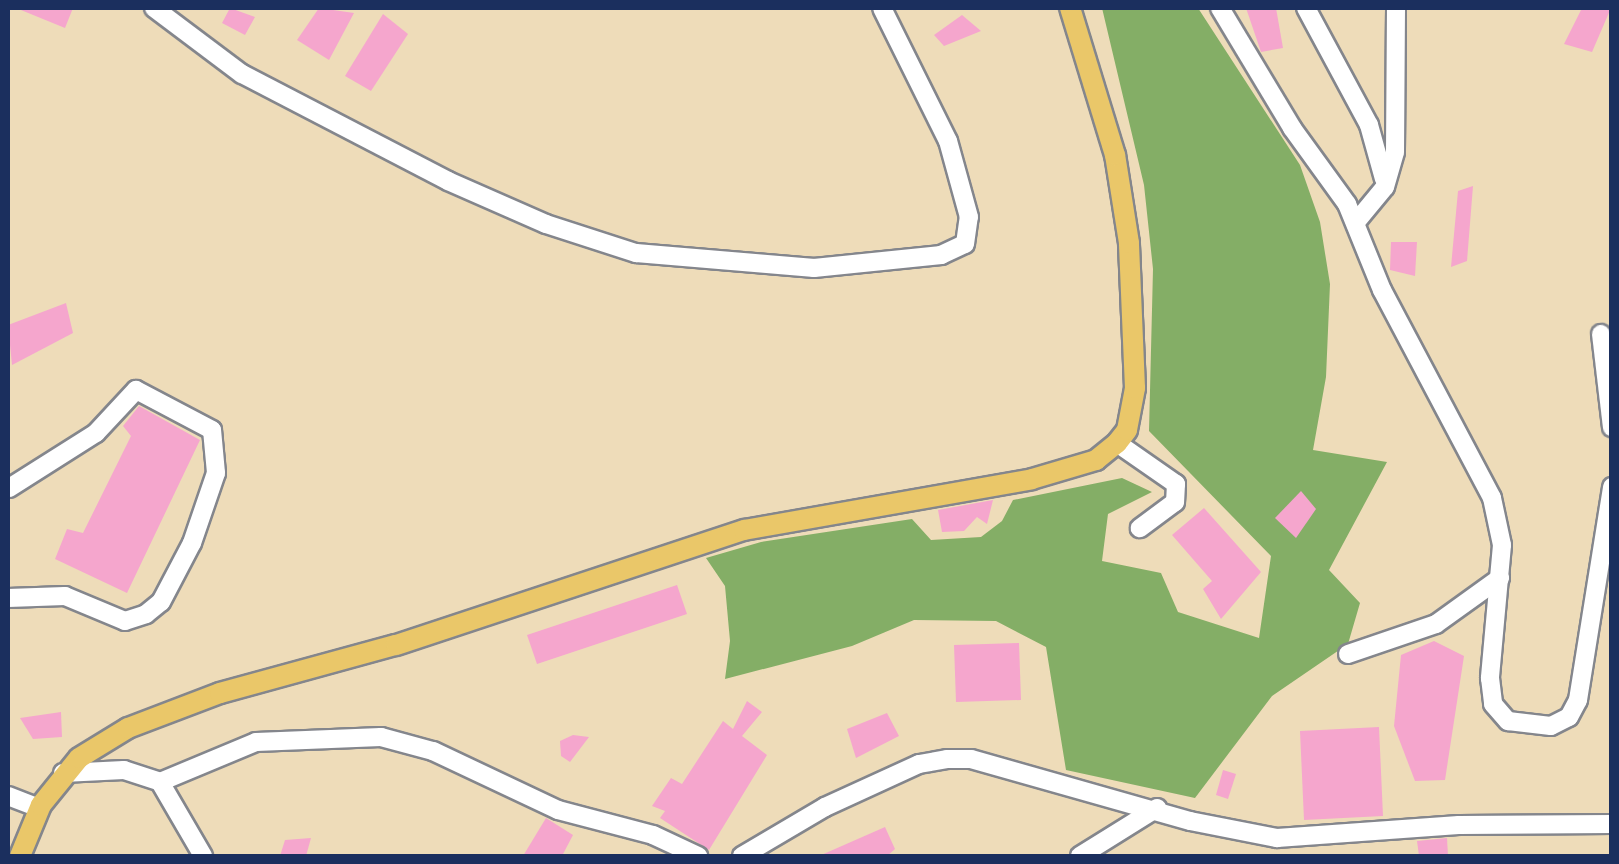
<!DOCTYPE html>
<html>
<head>
<meta charset="utf-8">
<style>
	body { margin:0 }
	#map { position:relative; width:1619px; height:864px; overflow:hidden; background:#eedcb9; font-family:Sriracha,sans-serif }
	div>[style] { position:absolute }
	.forest>* { inset:0; background:#84ae66 }
	.building>* { inset:0; background:#f5a6cd }
	.roads { filter:drop-shadow(2px 0 #84868c) drop-shadow(-2px 0 #84868c) drop-shadow(0 2px #84868c) drop-shadow(0 -2px #84868c) }
	.minor>* { height:18px; margin:-9px; padding:0 9px; transform-origin:9px; border-radius:9px; background:#fff }
	.major>* { height:20px; margin:-10px; padding:0 10px; transform-origin:10px; border-radius:10px; background:#eac769 }
	span { translate:-50% -50%; white-space:nowrap; text-align:center; line-height:1.15; -webkit-text-stroke:8px #fdfcf7; paint-order:stroke }
	.frame { position:absolute; inset:0; border:10px solid #1b2f5e; pointer-events:none }
</style>
</head>
<body>
<div id="map">
	<div class="forest">
		<i style="clip-path:polygon(1102px 8px,1198px 8px,1300px 165px,1320px 222px,1330px 284px,1326px 377px,1313px 450px,1387px 462px,1329px 570px,1360px 603px,1348px 644px,1272px 696px,1195px 798px,1066px 770px,1046px 647px,996px 621px,914px 620px,852px 646px,725px 679px,730px 641px,725px 586px,706px 558px,761px 542px,912px 519px,931px 540px,981px 537px,1002px 521px,1013px 500px,1122px 478px,1152px 492px,1108px 514px,1102px 561px,1161px 573px,1178px 612px,1259px 638px,1271px 556px,1149px 431px,1153px 269px,1144px 185px)"></i>
	</div>
	<div class="building">
		<i style="clip-path:polygon(16px 8px,73px 8px,65px 28px)"></i>
		<i style="clip-path:polygon(230px 8px,255px 17px,245px 35px,222px 23px)"></i>
		<i style="clip-path:polygon(319px 8px,354px 13px,329px 60px,297px 40px)"></i>
		<i style="clip-path:polygon(1246px 8px,1276px 8px,1283px 48px,1261px 52px)"></i>
		<i style="clip-path:polygon(1582px 8px,1611px 8px,1592px 52px,1564px 44px)"></i>
		<i style="clip-path:polygon(383px 14px,408px 34px,371px 91px,345px 76px)"></i>
		<i style="clip-path:polygon(962px 15px,981px 31px,944px 46px,934px 35px)"></i>
		<i style="clip-path:polygon(1473px 186px,1467px 261px,1451px 267px,1458px 191px)"></i>
		<i style="clip-path:polygon(1391px 242px,1417px 242px,1415px 276px,1390px 270px)"></i>
		<i style="clip-path:polygon(66px 303px,73px 333px,12px 365px,8px 325px)"></i>
		<i style="clip-path:polygon(139px 406px,200px 440px,127px 593px,55px 559px,67px 529px,83px 533px,131px 436px,123px 426px)"></i>
		<i style="clip-path:polygon(1301px 491px,1316px 509px,1296px 538px,1275px 518px)"></i>
		<i style="clip-path:polygon(993px 500px,987px 524px,977px 517px,964px 531px,942px 532px,938px 510px)"></i>
		<i style="clip-path:polygon(1204px 508px,1261px 572px,1221px 619px,1203px 589px,1212px 581px,1172px 535px)"></i>
		<i style="clip-path:polygon(677px 585px,687px 614px,537px 664px,527px 635px)"></i>
		<i style="clip-path:polygon(1434px 641px,1464px 656px,1445px 780px,1415px 781px,1394px 726px,1401px 655px)"></i>
		<i style="clip-path:polygon(1019px 643px,1021px 700px,956px 702px,954px 645px)"></i>
		<i style="clip-path:polygon(747px 701px,762px 712px,742px 736px,767px 755px,709px 850px,660px 818px,665px 811px,652px 806px,671px 778px,682px 784px,723px 721px,733px 729px)"></i>
		<i style="clip-path:polygon(61px 712px,62px 737px,33px 739px,20px 718px)"></i>
		<i style="clip-path:polygon(887px 713px,899px 736px,856px 758px,847px 729px)"></i>
		<i style="clip-path:polygon(1379px 727px,1383px 816px,1304px 820px,1300px 731px)"></i>
		<i style="clip-path:polygon(573px 735px,589px 737px,570px 762px,561px 756px,560px 741px)"></i>
		<i style="clip-path:polygon(1223px 770px,1236px 774px,1228px 799px,1216px 795px)"></i>
		<i style="clip-path:polygon(546px 818px,573px 835px,562px 856px,523px 856px)"></i>
		<i style="clip-path:polygon(885px 827px,895px 849px,887px 856px,819px 856px)"></i>
		<i style="clip-path:polygon(311px 838px,306px 856px,280px 856px,285px 840px)"></i>
		<i style="clip-path:polygon(1447px 838px,1448px 856px,1419px 856px,1417px 841px)"></i>
	</div>
	<div class="roads">
		<div class="minor">
			<i style="left:154px;top:8px;width:110px;rotate:36.9deg"></i>
			<i style="left:242px;top:74px;width:232px;rotate:27.4deg"></i>
			<i style="left:448px;top:181px;width:107px;rotate:23.7deg"></i>
			<i style="left:546px;top:224px;width:95px;rotate:17.9deg"></i>
			<i style="left:636px;top:253px;width:179px;rotate:4.8deg"></i>
			<i style="left:814px;top:268px;width:128px;rotate:-5.8deg"></i>
			<i style="left:941px;top:255px;width:26px;rotate:-25deg"></i>
			<i style="left:965px;top:244px;width:27px;rotate:-82deg"></i>
			<i style="left:969px;top:217px;width:79px;rotate:-105.4deg"></i>
			<i style="left:948px;top:141px;width:148px;rotate:-116.4deg"></i>
			<i style="left:1220px;top:8px;width:140px;rotate:59deg"></i>
			<i style="left:1292px;top:128px;width:94px;rotate:54.1deg"></i>
			<i style="left:1347px;top:204px;width:93px;rotate:67.9deg"></i>
			<i style="left:1382px;top:290px;width:235px;rotate:62.1deg"></i>
			<i style="left:1492px;top:498px;width:48px;rotate:78deg"></i>
			<i style="left:1502px;top:545px;width:134px;rotate:95.2deg"></i>
			<i style="left:1490px;top:678px;width:26px;rotate:83deg"></i>
			<i style="left:1493px;top:704px;width:23px;rotate:49deg"></i>
			<i style="left:1508px;top:721px;width:43px;rotate:6.6deg"></i>
			<i style="left:1551px;top:726px;width:20px;rotate:-27deg"></i>
			<i style="left:1569px;top:717px;width:19px;rotate:-62deg"></i>
			<i style="left:1578px;top:700px;width:216px;rotate:-80.9deg"></i>
			<i style="left:1306px;top:8px;width:133px;rotate:61.7deg"></i>
			<i style="left:1369px;top:125px;width:56px;rotate:74.5deg"></i>
			<i style="left:1356px;top:222px;width:45px;rotate:-50.4deg"></i>
			<i style="left:1385px;top:187px;width:36px;rotate:-74deg"></i>
			<i style="left:1395px;top:152px;width:144px;rotate:-89.6deg"></i>
			<i style="left:1601px;top:334px;width:94px;rotate:83.3deg"></i>
			<i style="left:1117px;top:443px;width:72px;rotate:34.8deg"></i>
			<i style="left:1176px;top:484px;width:18px;rotate:93deg"></i>
			<i style="left:1175px;top:502px;width:44px;rotate:143.4deg"></i>
			<i style="left:8px;top:598px;width:57px;rotate:-2deg"></i>
			<i style="left:65px;top:596px;width:65px;rotate:22.6deg"></i>
			<i style="left:125px;top:621px;width:22px;rotate:-18deg"></i>
			<i style="left:146px;top:614px;width:19px;rotate:-39deg"></i>
			<i style="left:161px;top:602px;width:67px;rotate:-62.3deg"></i>
			<i style="left:192px;top:543px;width:74px;rotate:-71.1deg"></i>
			<i style="left:216px;top:473px;width:43px;rotate:-95.3deg"></i>
			<i style="left:212px;top:430px;width:86px;rotate:-152.2deg"></i>
			<i style="left:136px;top:390px;width:59px;rotate:132.9deg"></i>
			<i style="left:96px;top:433px;width:103px;rotate:147.7deg"></i>
			<i style="left:1348px;top:654px;width:93px;rotate:-18.8deg"></i>
			<i style="left:1436px;top:624px;width:79px;rotate:-35.7deg"></i>
			<i style="left:63px;top:773px;width:61px;rotate:-2.8deg"></i>
			<i style="left:124px;top:770px;width:38px;rotate:18deg"></i>
			<i style="left:160px;top:782px;width:86px;rotate:59.8deg"></i>
			<i style="left:160px;top:782px;width:104px;rotate:-22.6deg"></i>
			<i style="left:256px;top:742px;width:125px;rotate:-2.3deg"></i>
			<i style="left:381px;top:737px;width:54px;rotate:15.1deg"></i>
			<i style="left:433px;top:751px;width:138px;rotate:25.3deg"></i>
			<i style="left:558px;top:810px;width:98px;rotate:14.7deg"></i>
			<i style="left:653px;top:835px;width:50px;rotate:25deg"></i>
			<i style="left:8px;top:796px;width:33px;rotate:21deg"></i>
			<i style="left:742px;top:856px;width:96px;rotate:-30.6deg"></i>
			<i style="left:825px;top:807px;width:103px;rotate:-24.6deg"></i>
			<i style="left:919px;top:764px;width:28px;rotate:-10deg"></i>
			<i style="left:947px;top:759px;width:24px"></i>
			<i style="left:971px;top:759px;width:228px;rotate:15.8deg"></i>
			<i style="left:1190px;top:821px;width:89px;rotate:11.1deg"></i>
			<i style="left:1277px;top:838px;width:182px;rotate:-4.1deg"></i>
			<i style="left:1459px;top:825px;width:153px;rotate:-0.4deg"></i>
			<i style="left:1080px;top:856px;width:91px;rotate:-31.9deg"></i>
		</div>
		<div class="major">
			<i style="left:20px;top:856px;width:55px;rotate:-67.6deg"></i>
			<i style="left:41px;top:805px;width:60px;rotate:-51deg"></i>
			<i style="left:79px;top:758px;width:57px;rotate:-31.5deg"></i>
			<i style="left:128px;top:728px;width:98px;rotate:-20.8deg"></i>
			<i style="left:220px;top:693px;width:182px;rotate:-15.3deg"></i>
			<i style="left:396px;top:645px;width:367px;rotate:-18.3deg"></i>
			<i style="left:744px;top:530px;width:292px;rotate:-10deg"></i>
			<i style="left:1032px;top:479px;width:67px;rotate:-16.5deg"></i>
			<i style="left:1096px;top:460px;width:27px;rotate:-39deg"></i>
			<i style="left:1117px;top:443px;width:16px;rotate:-52deg"></i>
			<i style="left:1127px;top:430px;width:43px;rotate:-79.2deg"></i>
			<i style="left:1135px;top:388px;width:145px;rotate:-92.4deg"></i>
			<i style="left:1129px;top:243px;width:89px;rotate:-99deg"></i>
			<i style="left:1115px;top:155px;width:154px;rotate:-107deg"></i>
		</div>
	</div>
	<div class="frame"></div>
</div>
</body>
</html>
